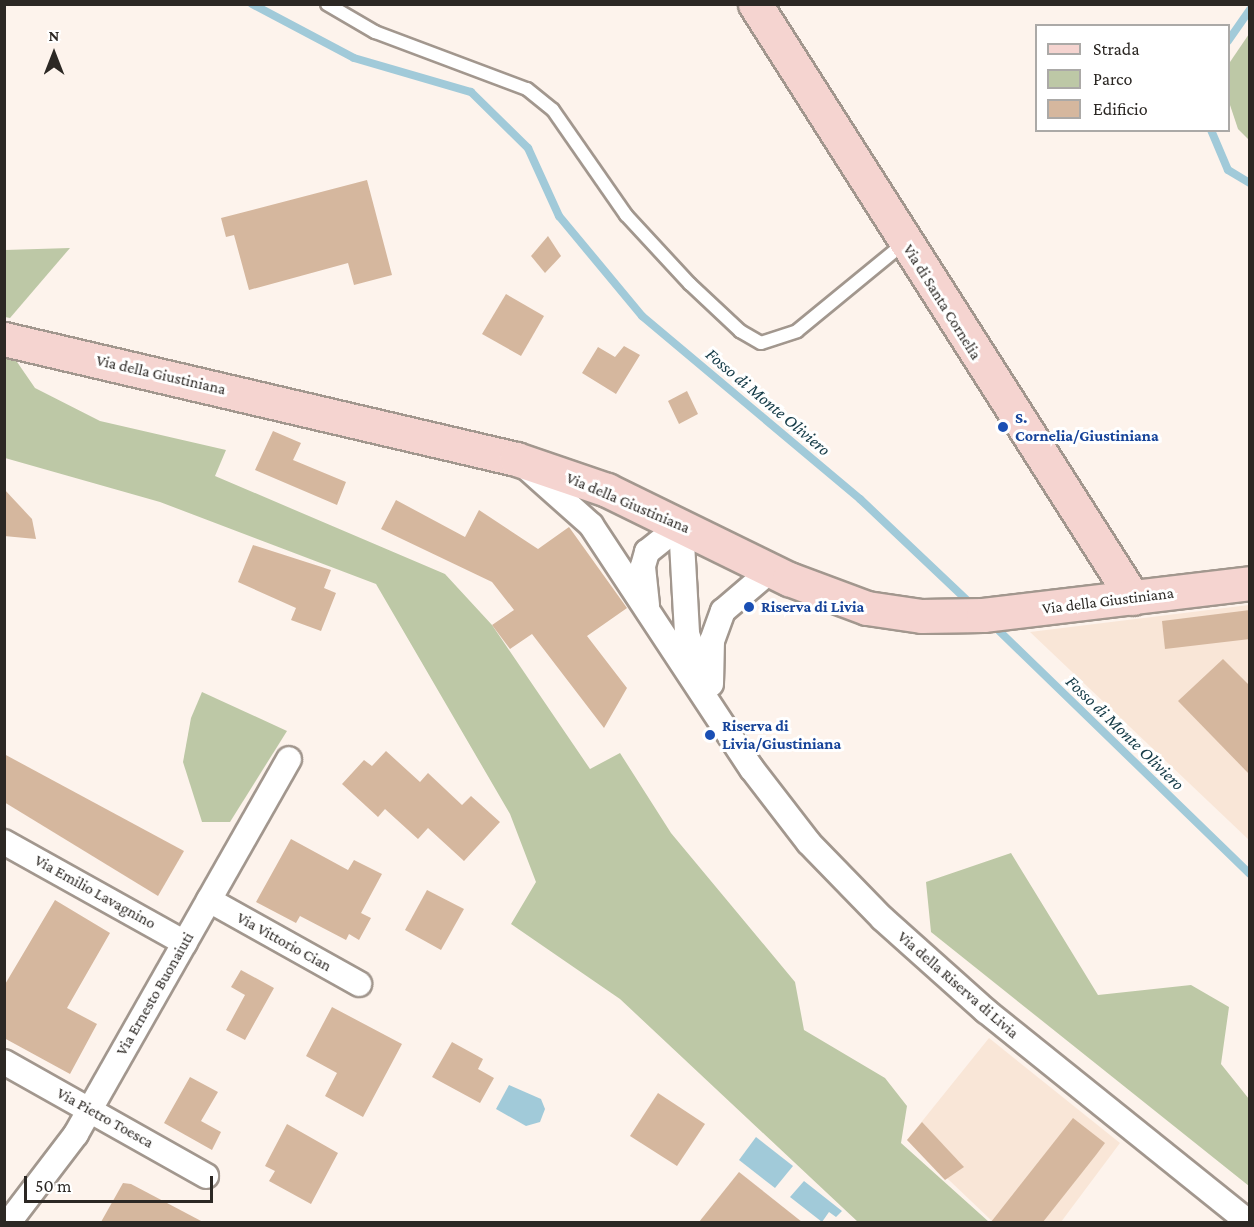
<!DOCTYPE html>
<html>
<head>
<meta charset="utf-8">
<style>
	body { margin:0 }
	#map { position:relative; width:1254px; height:1227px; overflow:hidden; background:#fdf3ec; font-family:"Crimson Pro",serif }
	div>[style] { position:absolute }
	.built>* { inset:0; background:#f9e6d7 }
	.green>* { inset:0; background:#bdc8a6 }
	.water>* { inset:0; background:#a1cad9 }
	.stream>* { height:8px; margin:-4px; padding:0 4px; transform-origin:4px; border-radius:4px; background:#a1cad9 }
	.building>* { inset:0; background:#d5b79e }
	.roads { filter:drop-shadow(2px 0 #a2978e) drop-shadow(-2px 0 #a2978e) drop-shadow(0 2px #a2978e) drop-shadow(0 -2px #a2978e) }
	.lane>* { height:12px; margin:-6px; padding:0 6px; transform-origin:6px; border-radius:6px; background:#fff }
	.street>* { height:24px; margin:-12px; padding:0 12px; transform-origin:12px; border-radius:12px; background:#fff }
	.secondary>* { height:33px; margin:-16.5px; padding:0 16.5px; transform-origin:16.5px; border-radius:16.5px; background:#f5d4d0 }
	.dots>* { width:16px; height:16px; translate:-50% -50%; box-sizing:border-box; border:3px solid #fff; border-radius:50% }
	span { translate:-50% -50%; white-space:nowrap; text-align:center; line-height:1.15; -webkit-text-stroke:6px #fff; paint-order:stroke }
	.street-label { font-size:16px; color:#2c2824 }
	.transit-label { font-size:16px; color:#164399; font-weight:700 }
	.left { translate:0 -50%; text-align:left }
	.water-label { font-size:18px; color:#143a46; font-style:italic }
	.frame { position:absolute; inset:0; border:6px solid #2c2824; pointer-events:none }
	.legend { position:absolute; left:1035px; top:24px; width:195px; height:108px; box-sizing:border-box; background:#fff; border:2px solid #aba9a7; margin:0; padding:8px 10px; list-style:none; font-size:18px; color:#2c2824 }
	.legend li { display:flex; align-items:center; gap:12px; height:30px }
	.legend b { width:30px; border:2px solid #aba9a7 }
	.north { position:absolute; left:24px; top:24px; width:60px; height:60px; -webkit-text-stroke:4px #fff; paint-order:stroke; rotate:0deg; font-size:16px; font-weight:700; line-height:24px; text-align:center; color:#2c2824 }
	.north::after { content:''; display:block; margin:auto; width:21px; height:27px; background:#2c2824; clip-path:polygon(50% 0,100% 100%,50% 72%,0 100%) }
	.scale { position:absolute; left:24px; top:1176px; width:189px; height:27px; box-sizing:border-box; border:3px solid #2c2824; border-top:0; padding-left:8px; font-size:18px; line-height:21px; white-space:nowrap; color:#2c2824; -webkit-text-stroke:4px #fff; paint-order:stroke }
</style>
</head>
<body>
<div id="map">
	<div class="built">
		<i style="clip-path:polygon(1249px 605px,1249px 840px,1030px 632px)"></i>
		<i style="clip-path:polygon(989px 1038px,1120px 1143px,1061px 1222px,993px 1222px,907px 1140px)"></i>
	</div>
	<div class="green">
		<i style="clip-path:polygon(1249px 34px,1249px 140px,1238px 129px,1230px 105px,1230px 62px)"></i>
		<i style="clip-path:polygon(70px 248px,10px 318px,5px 317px,5px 250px)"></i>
		<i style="clip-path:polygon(5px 358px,15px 359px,35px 388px,100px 421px,226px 450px,215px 476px,445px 574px,492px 625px,590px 769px,620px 753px,671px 833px,795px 982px,804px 1030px,885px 1078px,907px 1106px,901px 1143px,989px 1222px,858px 1222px,620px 999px,511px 924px,536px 882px,510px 814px,376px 584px,160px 502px,5px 458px)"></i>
		<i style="clip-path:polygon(202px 692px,287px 731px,230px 822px,202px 822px,183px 762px,191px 718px)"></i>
		<i style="clip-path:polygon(1011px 853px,1098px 995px,1191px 985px,1229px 1007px,1221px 1064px,1249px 1099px,1249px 1186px,931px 932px,926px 882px)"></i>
	</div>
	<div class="water">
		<i style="clip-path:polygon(509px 1085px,541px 1099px,545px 1109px,540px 1122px,526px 1126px,496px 1109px)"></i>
		<i style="clip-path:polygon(756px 1137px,793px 1166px,775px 1188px,739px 1160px)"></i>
		<i style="clip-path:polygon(804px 1181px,842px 1211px,836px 1217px,829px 1212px,822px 1222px,790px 1197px)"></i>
	</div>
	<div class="stream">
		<i style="left:252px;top:4px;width:115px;rotate:27.9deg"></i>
		<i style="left:354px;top:58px;width:122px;rotate:16.2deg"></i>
		<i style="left:471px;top:92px;width:80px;rotate:44.5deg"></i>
		<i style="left:528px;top:148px;width:75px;rotate:65.5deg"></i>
		<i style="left:559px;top:216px;width:130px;rotate:50.3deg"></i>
		<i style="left:642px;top:316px;width:285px;rotate:40deg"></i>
		<i style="left:860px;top:499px;width:154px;rotate:43.4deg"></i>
		<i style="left:1228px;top:41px;width:39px;rotate:-55deg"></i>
		<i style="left:1211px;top:130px;width:43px;rotate:67deg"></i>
		<i style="left:1228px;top:170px;width:26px;rotate:31deg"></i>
		<i style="left:992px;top:624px;width:359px;rotate:44.1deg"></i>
	</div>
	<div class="building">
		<i style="clip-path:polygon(367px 180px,392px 275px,354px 285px,348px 263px,249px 290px,234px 235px,226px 237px,221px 218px)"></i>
		<i style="clip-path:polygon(548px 236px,561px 256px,545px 273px,531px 256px)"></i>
		<i style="clip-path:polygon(506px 294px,544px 316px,521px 356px,482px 334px)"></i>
		<i style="clip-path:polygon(624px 346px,640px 355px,616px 394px,582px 373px,598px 347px,615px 357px)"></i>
		<i style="clip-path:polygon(687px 391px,698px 414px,679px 424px,668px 401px)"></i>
		<i style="clip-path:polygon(273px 431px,301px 443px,293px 460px,346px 482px,337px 505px,255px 470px)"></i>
		<i style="clip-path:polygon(4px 489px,32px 519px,36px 539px,4px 536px)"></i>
		<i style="clip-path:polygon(396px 500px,465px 537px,479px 510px,538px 549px,569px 527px,627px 608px,587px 636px,627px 688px,604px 728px,532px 634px,510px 649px,492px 625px,514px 610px,492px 582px,381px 529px)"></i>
		<i style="clip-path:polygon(253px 545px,331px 570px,324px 588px,336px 593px,321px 631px,291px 620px,296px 608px,238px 582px)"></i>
		<i style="clip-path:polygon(1250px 610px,1250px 639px,1165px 649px,1162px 621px)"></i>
		<i style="clip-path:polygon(1223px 659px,1250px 686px,1250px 775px,1178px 701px)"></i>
		<i style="clip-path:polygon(386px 751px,420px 782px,428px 773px,462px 805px,471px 796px,500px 822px,464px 861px,428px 828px,418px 839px,385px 809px,378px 817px,342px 784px,364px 760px,372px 766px)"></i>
		<i style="clip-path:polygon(4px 754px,184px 851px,158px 896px,4px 802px)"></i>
		<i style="clip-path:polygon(291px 839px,348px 870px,354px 860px,382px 874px,361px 913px,371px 918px,359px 940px,349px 934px,346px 940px,300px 916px,296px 923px,256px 902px)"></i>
		<i style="clip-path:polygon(427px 890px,464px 909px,441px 950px,405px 930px)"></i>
		<i style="clip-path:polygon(55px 900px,110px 933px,67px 1008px,97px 1024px,70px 1074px,4px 1038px,4px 986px)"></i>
		<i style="clip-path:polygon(241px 970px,274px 988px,245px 1040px,226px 1030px,245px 995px,231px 987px)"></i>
		<i style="clip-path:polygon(332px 1007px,402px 1044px,363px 1117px,325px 1096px,337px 1073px,306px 1056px)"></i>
		<i style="clip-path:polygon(452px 1042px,483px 1059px,478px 1069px,494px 1078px,480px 1103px,432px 1077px)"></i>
		<i style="clip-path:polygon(190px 1077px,218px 1092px,201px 1121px,221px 1132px,212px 1150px,164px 1123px)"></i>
		<i style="clip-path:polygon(658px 1093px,705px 1124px,677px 1166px,630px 1136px)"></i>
		<i style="clip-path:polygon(1073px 1118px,1105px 1143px,1096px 1155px,1043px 1222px,991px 1222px)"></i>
		<i style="clip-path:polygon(922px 1122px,964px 1167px,945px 1180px,907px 1140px)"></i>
		<i style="clip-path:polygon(287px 1124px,338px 1153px,311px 1204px,269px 1181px,275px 1171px,265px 1166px)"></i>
		<i style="clip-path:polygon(739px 1172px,802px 1222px,699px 1222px)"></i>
		<i style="clip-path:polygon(123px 1183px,131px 1184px,203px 1222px,101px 1222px)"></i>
	</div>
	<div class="roads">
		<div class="lane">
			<i style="left:327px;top:4px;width:56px;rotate:30.3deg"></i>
			<i style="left:375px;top:32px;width:162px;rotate:20.6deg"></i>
			<i style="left:527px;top:89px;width:33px;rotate:39deg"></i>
			<i style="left:553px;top:110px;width:128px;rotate:55.2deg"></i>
			<i style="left:626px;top:215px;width:94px;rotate:47.2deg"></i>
			<i style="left:690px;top:284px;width:69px;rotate:43.2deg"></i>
			<i style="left:740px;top:331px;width:24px;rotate:30deg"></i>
			<i style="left:761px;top:343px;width:38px;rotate:-18deg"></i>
			<i style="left:797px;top:331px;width:139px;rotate:-39.4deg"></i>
		</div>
		<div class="street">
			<i style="left:526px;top:467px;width:87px;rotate:41.7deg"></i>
			<i style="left:591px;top:525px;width:292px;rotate:56.6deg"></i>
			<i style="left:752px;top:769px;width:93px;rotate:52.4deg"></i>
			<i style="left:809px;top:843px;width:106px;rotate:45.8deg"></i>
			<i style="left:883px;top:919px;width:138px;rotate:41.8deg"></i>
			<i style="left:986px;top:1011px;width:336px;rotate:38.8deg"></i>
			<i style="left:647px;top:605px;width:39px;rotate:-96deg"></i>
			<i style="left:643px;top:566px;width:15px;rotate:-74deg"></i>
			<i style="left:647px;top:552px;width:43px;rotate:-38.5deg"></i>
			<i style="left:681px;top:525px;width:109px;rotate:86.8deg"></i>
			<i style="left:687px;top:634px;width:42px;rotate:70.7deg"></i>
			<i style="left:711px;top:684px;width:43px;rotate:-88.7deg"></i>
			<i style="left:712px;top:641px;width:32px;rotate:-70deg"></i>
			<i style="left:723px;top:611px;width:63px;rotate:-40.5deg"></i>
			<i style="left:4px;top:842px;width:207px;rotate:29.2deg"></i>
			<i style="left:209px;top:900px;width:172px;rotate:29.2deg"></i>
			<i style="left:4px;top:1062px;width:232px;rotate:29.4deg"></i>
			<i style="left:9px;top:1222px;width:111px;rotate:-52.7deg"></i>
			<i style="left:76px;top:1134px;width:431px;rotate:-60.4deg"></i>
		</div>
		<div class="secondary">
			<i style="left:755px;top:4px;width:704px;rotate:57.53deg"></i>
			<i style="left:4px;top:339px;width:526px;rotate:13.19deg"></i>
			<i style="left:516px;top:459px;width:96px;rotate:18.8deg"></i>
			<i style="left:607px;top:490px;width:203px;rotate:26.1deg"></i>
			<i style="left:789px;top:579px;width:83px;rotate:20.4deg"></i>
			<i style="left:867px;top:608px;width:55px;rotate:8.4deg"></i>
			<i style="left:921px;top:616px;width:62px;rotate:-0.9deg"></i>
			<i style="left:983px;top:615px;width:269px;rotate:-6.8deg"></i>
		</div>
	</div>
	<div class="dots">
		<i style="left:1003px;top:427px;background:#1a4fb4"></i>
		<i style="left:749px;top:607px;background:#1a4fb4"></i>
		<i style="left:710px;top:735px;background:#1a4fb4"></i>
	</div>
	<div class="street-label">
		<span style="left:942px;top:302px;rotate:58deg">Via di Santa Cornelia</span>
		<span style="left:161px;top:375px;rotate:13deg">Via della Giustiniana</span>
		<span style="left:628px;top:503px;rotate:23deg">Via della Giustiniana</span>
		<span style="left:1108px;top:601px;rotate:-7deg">Via della Giustiniana</span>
		<span style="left:95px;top:892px;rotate:29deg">Via Emilio Lavagnino</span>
		<span style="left:284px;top:942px;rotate:29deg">Via Vittorio Cian</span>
		<span style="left:958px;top:985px;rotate:41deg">Via della Riserva di Livia</span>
		<span style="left:155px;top:994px;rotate:-60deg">Via Ernesto Buonaiuti</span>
		<span style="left:105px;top:1118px;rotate:29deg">Via Pietro Toesca</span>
	</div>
	<div class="transit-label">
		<span class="left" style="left:1015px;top:427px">S.<br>Cornelia/Giustiniana</span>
		<span class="left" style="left:761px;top:607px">Riserva di Livia</span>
		<span class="left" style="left:722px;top:735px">Riserva di<br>Livia/Giustiniana</span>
	</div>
	<div class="water-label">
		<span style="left:768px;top:402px;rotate:40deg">Fosso di Monte Oliviero</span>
		<span style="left:1125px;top:733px;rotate:44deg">Fosso di Monte Oliviero</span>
	</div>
	<div class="frame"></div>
	<ul class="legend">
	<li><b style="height:8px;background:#f5d4d0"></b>Strada</li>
	<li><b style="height:16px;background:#bdc8a6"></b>Parco</li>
	<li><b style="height:16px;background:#d5b79e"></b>Edificio</li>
	</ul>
	<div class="north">N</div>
	<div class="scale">50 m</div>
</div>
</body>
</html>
